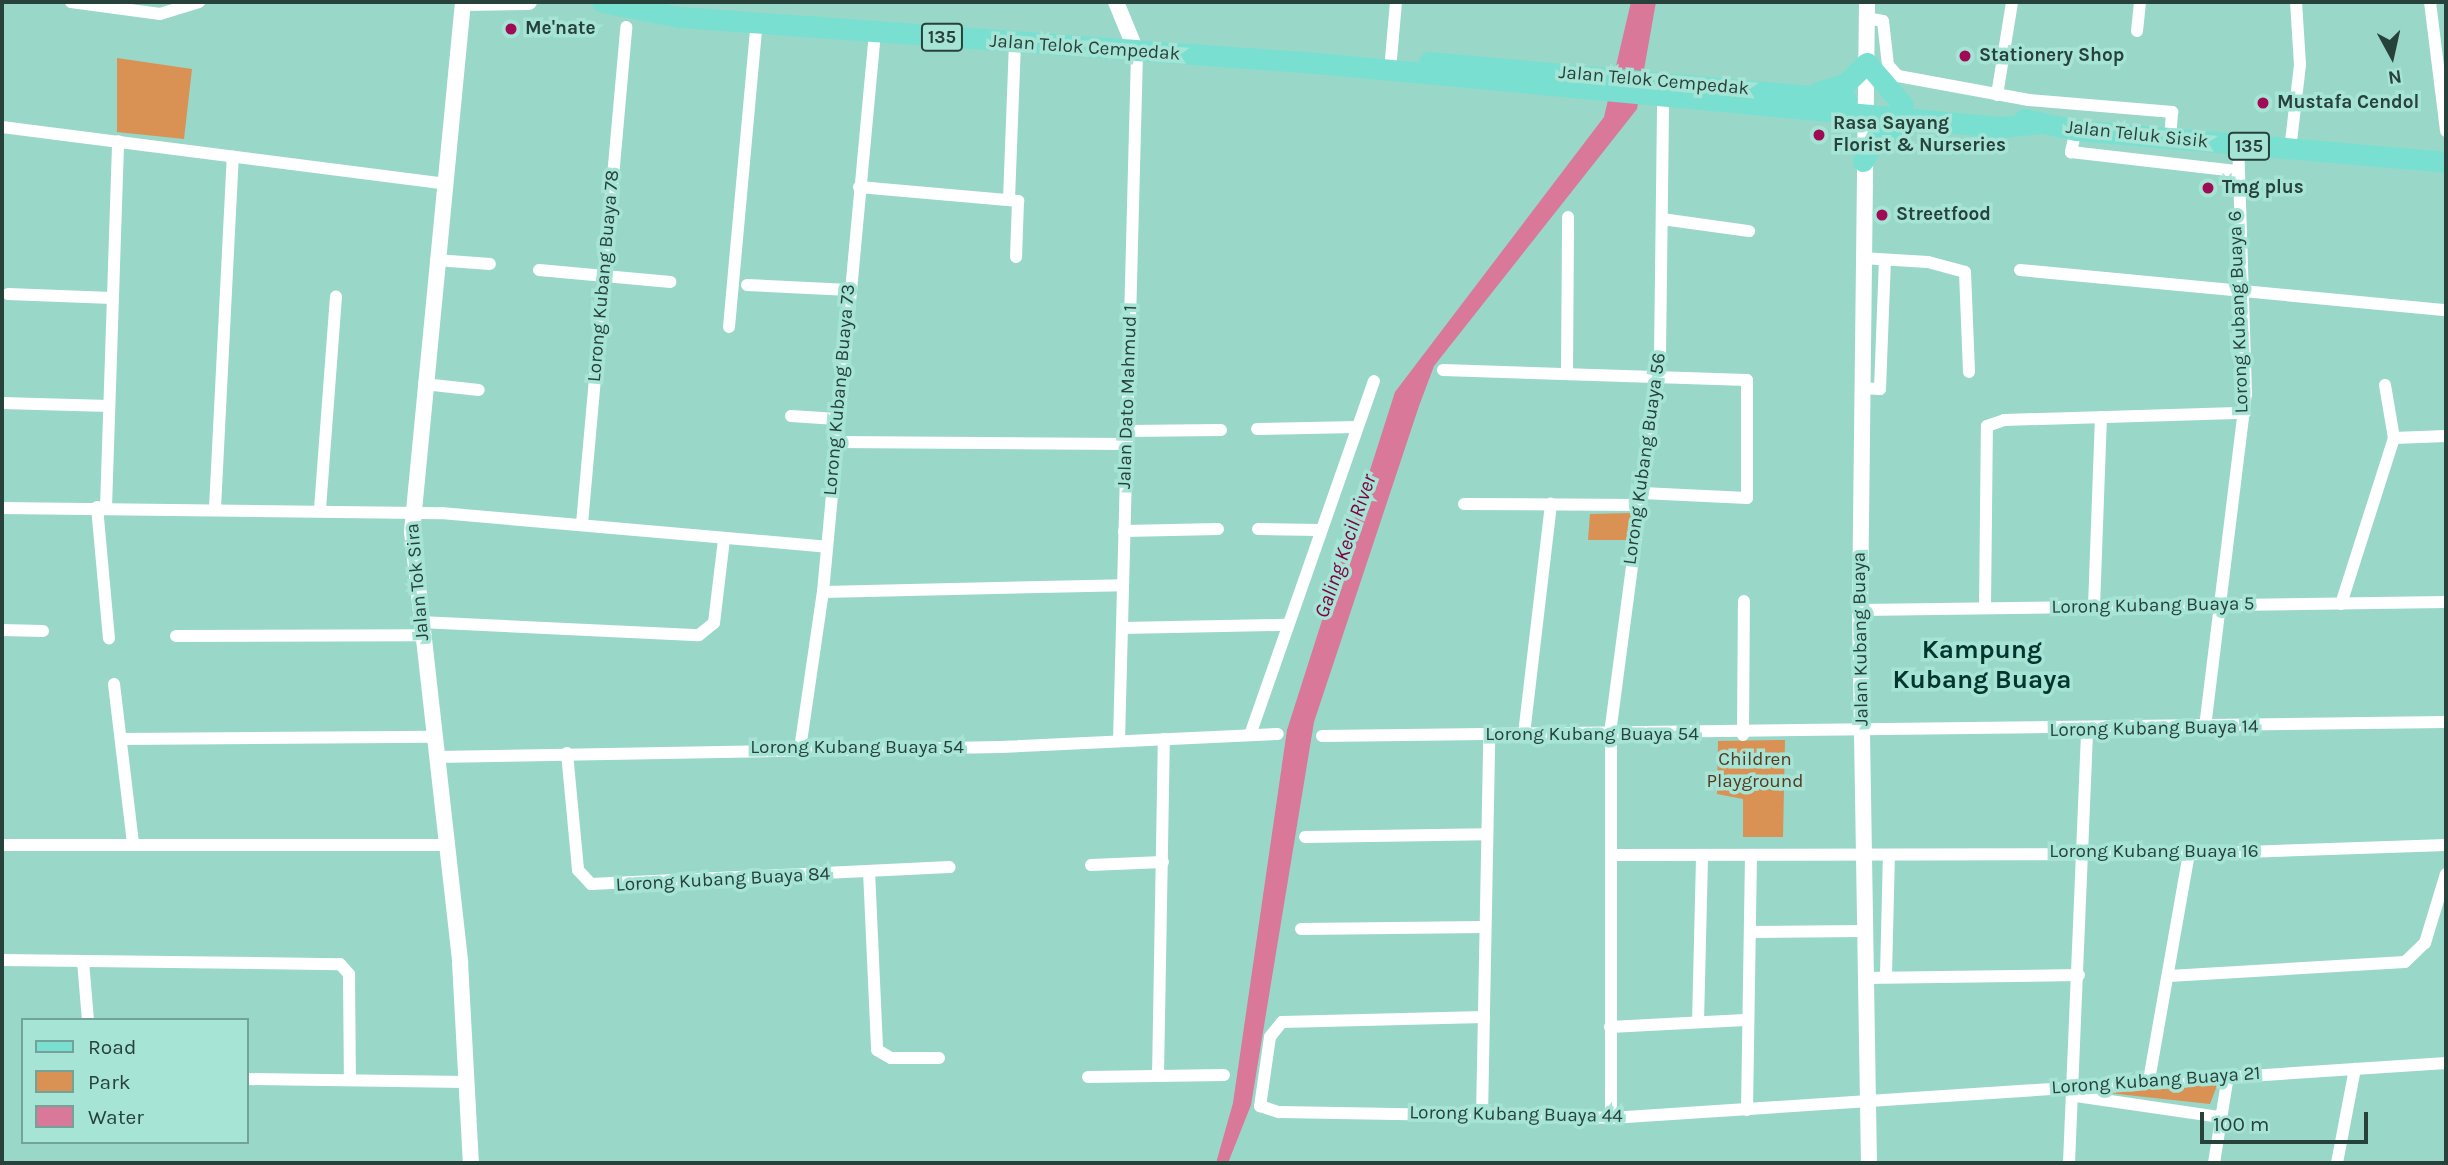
<!DOCTYPE html>
<html>
<head>
<meta charset="utf-8">
<style>
	body { margin:0 }
	#map { position:relative; width:2448px; height:1165px; overflow:hidden; background:#99d7c9; font-family:Karla,sans-serif }
	div>[style] { position:absolute }
	.green>* { inset:0; background:#da9154 }
	.water>* { inset:0; background:#d97899 }
	.minor>* { height:12px; margin:-6px; padding:0 6px; transform-origin:6px; border-radius:6px; background:#fff }
	.tertiary>* { height:16px; margin:-8px; padding:0 8px; transform-origin:8px; border-radius:8px; background:#fff }
	.primary>* { height:21px; margin:-10.5px; padding:0 10.5px; transform-origin:10.5px; border-radius:10.5px; background:#79e0d1 }
	.dots>* { width:19px; height:19px; translate:-50% -50%; box-sizing:border-box; border:4px solid #a6e4d6; border-radius:50% }
	span { translate:-50% -50%; white-space:nowrap; text-align:center; line-height:1.15; -webkit-text-stroke:7px #a6e4d6; paint-order:stroke }
	.shield-label span { padding:2px 5px; background:#a6e4d6; border:2px solid; border-radius:5px; -webkit-text-stroke-width:0 }
	.shield-label { font-size:18px; color:#27413b; font-weight:700 }
	.poi-label { font-size:19px; color:#27413b; font-weight:700 }
	.left { translate:0 -50%; text-align:left }
	.street-label { font-size:19px; color:#27413b }
	.park-label { font-size:19px; color:#59381c }
	.water-label { font-size:21px; color:#7e0141; font-style:italic }
	.district-label { font-size:26px; color:#02352e; font-weight:700 }
	.frame { position:absolute; inset:0; border:4px solid #27413b; pointer-events:none }
	.legend { position:absolute; left:21px; top:1018px; width:228px; height:126px; box-sizing:border-box; background:#a6e4d6; border:2px solid #73a398; margin:0; padding:9px 12px; list-style:none; font-size:21px; color:#27413b }
	.legend li { display:flex; align-items:center; gap:14px; height:35px }
	.legend b { width:35px; border:2px solid #73a398 }
	.north { position:absolute; left:2357px; top:21px; width:70px; height:70px; -webkit-text-stroke:5px #a6e4d6; paint-order:stroke; rotate:172deg; font-size:19px; font-weight:700; line-height:28px; text-align:center; color:#27413b }
	.north::after { content:''; display:block; margin:auto; width:24px; height:32px; background:#27413b; clip-path:polygon(50% 0,100% 100%,50% 72%,0 100%) }
	.scale { position:absolute; left:2200px; top:1112px; width:168px; height:32px; box-sizing:border-box; border:4px solid #27413b; border-top:0; padding-left:9px; font-size:21px; line-height:24px; white-space:nowrap; color:#27413b; -webkit-text-stroke:5px #a6e4d6; paint-order:stroke }
</style>
</head>
<body>
<div id="map">
	<div class="green">
		<i style="clip-path:polygon(117px 58px,192px 69px,184px 139px,117px 132px)"></i>
		<i style="clip-path:polygon(1631px 513px,1628px 540px,1588px 540px,1590px 514px)"></i>
		<i style="clip-path:polygon(1785px 740px,1783px 837px,1743px 837px,1743px 799px,1717px 794px,1718px 741px)"></i>
		<i style="clip-path:polygon(2218px 1083px,2210px 1104px,2090px 1091px)"></i>
	</div>
	<div class="water">
		<i style="clip-path:polygon(1631px 2px,1656px 2px,1637px 109px,1434px 366px,1419px 406px,1314px 722px,1251px 1105px,1228px 1163px,1216px 1163px,1233px 1103px,1287px 730px,1395px 392px,1604px 117px)"></i>
	</div>
	<div class="minor">
		<i style="left:71px;top:2px;width:90px;rotate:7.7deg"></i>
		<i style="left:160px;top:14px;width:41px;rotate:-17.1deg"></i>
		<i style="left:2430px;top:2px;width:130px;rotate:82.9deg"></i>
		<i style="left:1866px;top:18px;width:17px;rotate:10deg"></i>
		<i style="left:1883px;top:21px;width:44px;rotate:83.5deg"></i>
		<i style="left:1888px;top:65px;width:15px;rotate:48deg"></i>
		<i style="left:1898px;top:76px;width:133px;rotate:10.4deg"></i>
		<i style="left:2029px;top:100px;width:144px;rotate:4.8deg"></i>
		<i style="left:2172px;top:112px;width:27px;rotate:94deg"></i>
		<i style="left:2137px;top:31px;width:29px;rotate:-84deg"></i>
		<i style="left:1391px;top:59px;width:57px;rotate:-85deg"></i>
		<i style="left:1997px;top:95px;width:94px;rotate:-80.8deg"></i>
		<i style="left:2px;top:127px;width:444px;rotate:7.3deg"></i>
		<i style="left:2076px;top:130px;width:23px;rotate:103deg"></i>
		<i style="left:2071px;top:152px;width:166px;rotate:6.6deg"></i>
		<i style="left:2290px;top:150px;width:86px;rotate:-83.3deg"></i>
		<i style="left:2300px;top:65px;width:63px;rotate:-93.6deg"></i>
		<i style="left:859px;top:187px;width:160px;rotate:5deg"></i>
		<i style="left:1018px;top:201px;width:56px;rotate:92deg"></i>
		<i style="left:1009px;top:199px;width:155px;rotate:-87.8deg"></i>
		<i style="left:1662px;top:219px;width:88px;rotate:7.9deg"></i>
		<i style="left:1862px;top:258px;width:66px;rotate:3.5deg"></i>
		<i style="left:1928px;top:262px;width:38px;rotate:15deg"></i>
		<i style="left:1965px;top:272px;width:100px;rotate:87.7deg"></i>
		<i style="left:436px;top:260px;width:54px;rotate:4.2deg"></i>
		<i style="left:539px;top:270px;width:132px;rotate:5.2deg"></i>
		<i style="left:2020px;top:270px;width:428px;rotate:5.4deg"></i>
		<i style="left:747px;top:285px;width:102px;rotate:2.8deg"></i>
		<i style="left:8px;top:294px;width:104px;rotate:2.2deg"></i>
		<i style="left:729px;top:327px;width:306px;rotate:-84.8deg"></i>
		<i style="left:1443px;top:370px;width:304px;rotate:1.9deg"></i>
		<i style="left:1747px;top:380px;width:118px;rotate:90deg"></i>
		<i style="left:1747px;top:498px;width:105px;rotate:-177.3deg"></i>
		<i style="left:1567px;top:372px;width:155px;rotate:-89.6deg"></i>
		<i style="left:424px;top:384px;width:55px;rotate:6.2deg"></i>
		<i style="left:2385px;top:385px;width:54px;rotate:80.4deg"></i>
		<i style="left:1861px;top:388px;width:19px;rotate:3deg"></i>
		<i style="left:1880px;top:389px;width:129px;rotate:-87.8deg"></i>
		<i style="left:2px;top:403px;width:107px;rotate:1.6deg"></i>
		<i style="left:791px;top:416px;width:46px;rotate:3.7deg"></i>
		<i style="left:1257px;top:429px;width:100px;rotate:-1.1deg"></i>
		<i style="left:1127px;top:431px;width:94px;rotate:-0.6deg"></i>
		<i style="left:836px;top:442px;width:290px;rotate:0.4deg"></i>
		<i style="left:1464px;top:504px;width:176px;rotate:0.3deg"></i>
		<i style="left:97px;top:507px;width:132px;rotate:84.8deg"></i>
		<i style="left:106px;top:507px;width:366px;rotate:-88.1deg"></i>
		<i style="left:2px;top:508px;width:439px;rotate:0.7deg"></i>
		<i style="left:441px;top:513px;width:387px;rotate:5deg"></i>
		<i style="left:215px;top:508px;width:352px;rotate:-87.1deg"></i>
		<i style="left:320px;top:509px;width:213px;rotate:-85.7deg"></i>
		<i style="left:582px;top:524px;width:499px;rotate:-84.9deg"></i>
		<i style="left:1258px;top:529px;width:62px;rotate:0.9deg"></i>
		<i style="left:1124px;top:531px;width:94px;rotate:-1.2deg"></i>
		<i style="left:823px;top:592px;width:300px;rotate:-1.3deg"></i>
		<i style="left:2341px;top:604px;width:174px;rotate:-72.3deg"></i>
		<i style="left:2394px;top:438px;width:52px;rotate:-2.2deg"></i>
		<i style="left:2094px;top:607px;width:190px;rotate:-87.9deg"></i>
		<i style="left:1985px;top:608px;width:182px;rotate:-89.4deg"></i>
		<i style="left:1987px;top:426px;width:18px;rotate:-19deg"></i>
		<i style="left:2004px;top:420px;width:241px;rotate:-1.7deg"></i>
		<i style="left:1860px;top:610px;width:586px;rotate:-0.78deg"></i>
		<i style="left:420px;top:622px;width:279px;rotate:2.7deg"></i>
		<i style="left:699px;top:635px;width:19px;rotate:-39deg"></i>
		<i style="left:714px;top:623px;width:85px;rotate:-83.2deg"></i>
		<i style="left:1122px;top:628px;width:163px;rotate:-1.1deg"></i>
		<i style="left:2px;top:630px;width:41px;rotate:1.4deg"></i>
		<i style="left:176px;top:636px;width:246px;rotate:-0.2deg"></i>
		<i style="left:114px;top:684px;width:161px;rotate:83.2deg"></i>
		<i style="left:2205px;top:727px;width:336px;rotate:-83deg"></i>
		<i style="left:2246px;top:394px;width:248px;rotate:-91.8deg"></i>
		<i style="left:1524px;top:734px;width:232px;rotate:-83.3deg"></i>
		<i style="left:1250px;top:735px;width:375px;rotate:-70.7deg"></i>
		<i style="left:1743px;top:735px;width:134px;rotate:-89.6deg"></i>
		<i style="left:1322px;top:736px;width:1124px;rotate:-0.71deg"></i>
		<i style="left:121px;top:739px;width:312px;rotate:-0.4deg"></i>
		<i style="left:1119px;top:741px;width:688px;rotate:-88.5deg"></i>
		<i style="left:800px;top:749px;width:159px;rotate:-81.7deg"></i>
		<i style="left:823px;top:592px;width:562px;rotate:-84.69deg"></i>
		<i style="left:567px;top:753px;width:118px;rotate:84.6deg"></i>
		<i style="left:578px;top:870px;width:19px;rotate:47deg"></i>
		<i style="left:591px;top:884px;width:359px;rotate:-2.7deg"></i>
		<i style="left:436px;top:757px;width:565px;rotate:-1.01deg"></i>
		<i style="left:1001px;top:747px;width:277px;rotate:-2.7deg"></i>
		<i style="left:1305px;top:837px;width:181px;rotate:-0.9deg"></i>
		<i style="left:2px;top:845px;width:445px"></i>
		<i style="left:1614px;top:855px;width:575px;rotate:-0.1deg"></i>
		<i style="left:2189px;top:854px;width:257px;rotate:-2deg"></i>
		<i style="left:1091px;top:865px;width:72px;rotate:-2.4deg"></i>
		<i style="left:869px;top:871px;width:179px;rotate:87.4deg"></i>
		<i style="left:877px;top:1050px;width:16px;rotate:30deg"></i>
		<i style="left:891px;top:1058px;width:48px"></i>
		<i style="left:1301px;top:929px;width:183px;rotate:-0.6deg"></i>
		<i style="left:1750px;top:932px;width:114px;rotate:-0.5deg"></i>
		<i style="left:2px;top:960px;width:338px;rotate:0.7deg"></i>
		<i style="left:340px;top:964px;width:13px;rotate:48deg"></i>
		<i style="left:349px;top:974px;width:106px;rotate:89.5deg"></i>
		<i style="left:83px;top:961px;width:59px;rotate:85.2deg"></i>
		<i style="left:1886px;top:975px;width:120px;rotate:-88.6deg"></i>
		<i style="left:2169px;top:976px;width:236px;rotate:-3.4deg"></i>
		<i style="left:2405px;top:962px;width:28px;rotate:-44deg"></i>
		<i style="left:2425px;top:943px;width:72px;rotate:-73.1deg"></i>
		<i style="left:1864px;top:978px;width:215px;rotate:-0.8deg"></i>
		<i style="left:1484px;top:1017px;width:202px;rotate:178.6deg"></i>
		<i style="left:1282px;top:1022px;width:19px;rotate:129deg"></i>
		<i style="left:1270px;top:1037px;width:70px;rotate:98.2deg"></i>
		<i style="left:1260px;top:1106px;width:20px;rotate:18deg"></i>
		<i style="left:1279px;top:1112px;width:332px;rotate:1deg"></i>
		<i style="left:1611px;top:1118px;width:837px;rotate:-3.77deg"></i>
		<i style="left:1698px;top:1022px;width:167px;rotate:-88.6deg"></i>
		<i style="left:1610px;top:1027px;width:135px;rotate:-3deg"></i>
		<i style="left:1158px;top:1076px;width:337px;rotate:-89deg"></i>
		<i style="left:1088px;top:1077px;width:136px;rotate:-0.8deg"></i>
		<i style="left:247px;top:1079px;width:219px;rotate:0.8deg"></i>
		<i style="left:2149px;top:1080px;width:230px;rotate:-80deg"></i>
		<i style="left:2076px;top:1096px;width:146px;rotate:8.3deg"></i>
		<i style="left:1747px;top:1110px;width:255px;rotate:-89.1deg"></i>
		<i style="left:1482px;top:1116px;width:381px;rotate:-88.9deg"></i>
		<i style="left:1611px;top:1118px;width:392px;rotate:-90deg"></i>
		<i style="left:1611px;top:726px;width:373px;rotate:-82.5deg"></i>
		<i style="left:1660px;top:356px;width:259px;rotate:-89.3deg"></i>
		<i style="left:2069px;top:1163px;width:432px;rotate:-87.6deg"></i>
		<i style="left:2214px;top:1163px;width:88px;rotate:-80.9deg"></i>
		<i style="left:2337px;top:1163px;width:96px;rotate:-79.2deg"></i>
	</div>
	<div class="tertiary">
		<i style="left:463px;top:2px;width:532px;rotate:95.5deg"></i>
		<i style="left:412px;top:532px;width:433px;rotate:83.6deg"></i>
		<i style="left:460px;top:962px;width:201px;rotate:86.9deg"></i>
		<i style="left:1116px;top:2px;width:55px;rotate:67.6deg"></i>
		<i style="left:1867px;top:2px;width:608px;rotate:90.66deg"></i>
		<i style="left:1860px;top:610px;width:553px;rotate:89.07deg"></i>
		<i style="left:463px;top:3px;width:66px;rotate:-0.9deg"></i>
	</div>
	<div class="primary">
		<i style="left:602px;top:2px;width:79px;rotate:10.9deg"></i>
		<i style="left:680px;top:17px;width:639px;rotate:4.13deg"></i>
		<i style="left:1317px;top:63px;width:685px;rotate:5.36deg"></i>
		<i style="left:1999px;top:127px;width:37px;rotate:-5deg"></i>
		<i style="left:1429px;top:62px;width:419px;rotate:5.1deg"></i>
		<i style="left:1818px;top:92px;width:28px;rotate:-17deg"></i>
		<i style="left:1845px;top:84px;width:30px;rotate:-44deg"></i>
		<i style="left:1867px;top:63px;width:55px;rotate:49.4deg"></i>
		<i style="left:2024px;top:119px;width:53px;rotate:11.9deg"></i>
		<i style="left:2076px;top:130px;width:371px;rotate:4.9deg"></i>
		<i style="left:1863px;top:161px;width:26px;rotate:-61deg"></i>
		<i style="left:1876px;top:138px;width:36px;rotate:-32deg"></i>
	</div>
	<div class="dots">
		<i style="left:511px;top:29px;background:#9f0c55"></i>
		<i style="left:1965px;top:56px;background:#9f0c55"></i>
		<i style="left:2263px;top:103px;background:#9f0c55"></i>
		<i style="left:1819px;top:135px;background:#9f0c55"></i>
		<i style="left:2208px;top:188px;background:#9f0c55"></i>
		<i style="left:1882px;top:215px;background:#9f0c55"></i>
	</div>
	<div class="shield-label">
		<span style="left:942px;top:37px">135</span>
		<span style="left:2249px;top:146px">135</span>
	</div>
	<div class="poi-label">
		<span class="left" style="left:525px;top:29px">Me'nate</span>
		<span class="left" style="left:1979px;top:56px">Stationery Shop</span>
		<span class="left" style="left:2277px;top:103px">Mustafa Cendol</span>
		<span class="left" style="left:1833px;top:135px">Rasa Sayang<br>Florist &amp; Nurseries</span>
		<span class="left" style="left:2222px;top:188px">Tmg plus</span>
		<span class="left" style="left:1896px;top:215px">Streetfood</span>
	</div>
	<div class="street-label">
		<span style="left:1085px;top:48px;rotate:4deg">Jalan Telok Cempedak</span>
		<span style="left:1654px;top:81px;rotate:5deg">Jalan Telok Cempedak</span>
		<span style="left:2137px;top:135px;rotate:6deg">Jalan Teluk Sisik</span>
		<span style="left:604px;top:276px;rotate:-85deg">Lorong Kubang Buaya 78</span>
		<span style="left:2239px;top:312px;rotate:-92deg">Lorong Kubang Buaya 6</span>
		<span style="left:840px;top:390px;rotate:-85deg">Lorong Kubang Buaya 73</span>
		<span style="left:1128px;top:397px;rotate:-88deg">Jalan Dato Mahmud 1</span>
		<span style="left:1645px;top:459px;rotate:-82deg">Lorong Kubang Buaya 56</span>
		<span style="left:418px;top:582px;rotate:-95deg">Jalan Tok Sira</span>
		<span style="left:2153px;top:606px;rotate:-1deg">Lorong Kubang Buaya 5</span>
		<span style="left:1861px;top:639px;rotate:-91deg">Jalan Kubang Buaya</span>
		<span style="left:2154px;top:729px;rotate:-1deg">Lorong Kubang Buaya 14</span>
		<span style="left:1592px;top:735px">Lorong Kubang Buaya 54</span>
		<span style="left:857px;top:748px">Lorong Kubang Buaya 54</span>
		<span style="left:2154px;top:852px">Lorong Kubang Buaya 16</span>
		<span style="left:723px;top:880px;rotate:-3deg">Lorong Kubang Buaya 84</span>
		<span style="left:2156px;top:1081px;rotate:-4deg">Lorong Kubang Buaya 21</span>
		<span style="left:1516px;top:1115px;rotate:1deg">Lorong Kubang Buaya 44</span>
	</div>
	<div class="park-label">
		<span style="left:1755px;top:771px">Children<br>Playground</span>
	</div>
	<div class="water-label">
		<span style="left:1345px;top:546px;rotate:-71deg">Galing Kecil River</span>
	</div>
	<div class="district-label">
		<span style="left:1982px;top:665px">Kampung<br>Kubang Buaya</span>
	</div>
	<div class="frame"></div>
	<ul class="legend">
	<li><b style="height:9px;background:#79e0d1"></b>Road</li>
	<li><b style="height:19px;background:#da9154"></b>Park</li>
	<li><b style="height:19px;background:#d97899"></b>Water</li>
	</ul>
	<div class="north">N</div>
	<div class="scale">100 m</div>
</div>
</body>
</html>
